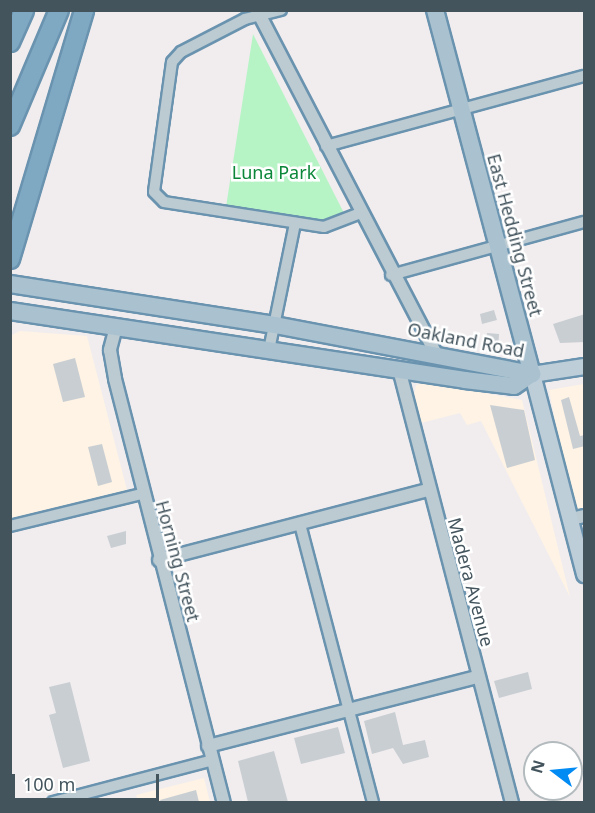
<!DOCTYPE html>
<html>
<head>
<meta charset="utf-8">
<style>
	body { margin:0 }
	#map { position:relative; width:595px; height:813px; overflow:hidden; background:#f1edee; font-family:"Noto Sans",sans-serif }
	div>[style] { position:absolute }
	.commercial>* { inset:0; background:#fef3e4 }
	.green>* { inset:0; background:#b6f4c6 }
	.building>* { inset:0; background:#c9ced3 }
	.roads { filter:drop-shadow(2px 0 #6a93af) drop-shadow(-2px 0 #6a93af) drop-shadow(0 2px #6a93af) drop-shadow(0 -2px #6a93af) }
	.minor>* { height:10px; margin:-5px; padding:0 5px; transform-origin:5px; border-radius:5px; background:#bccbd2 }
	.tertiary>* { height:12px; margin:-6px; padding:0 6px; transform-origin:6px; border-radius:6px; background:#bccbd2 }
	.secondary>* { height:15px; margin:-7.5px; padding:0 7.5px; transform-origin:7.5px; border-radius:7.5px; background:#bdced9 }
	.primary>* { height:16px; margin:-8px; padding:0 8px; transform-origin:8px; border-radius:8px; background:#aac2d0 }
	.motorway>* { height:18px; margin:-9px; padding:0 9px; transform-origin:9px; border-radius:9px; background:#7fa8c3 }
	span { translate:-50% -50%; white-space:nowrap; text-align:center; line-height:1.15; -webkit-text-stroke:5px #fff; paint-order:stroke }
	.park-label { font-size:18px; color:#0c873a }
	.street-label { font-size:18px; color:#43545d }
	.frame { position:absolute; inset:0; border:12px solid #43545d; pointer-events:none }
	.north { position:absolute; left:523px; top:741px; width:60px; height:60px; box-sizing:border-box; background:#fff; border:2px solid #b4bbbe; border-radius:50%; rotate:286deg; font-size:16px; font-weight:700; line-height:24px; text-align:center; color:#43545d }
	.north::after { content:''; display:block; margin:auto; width:21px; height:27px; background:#038bf4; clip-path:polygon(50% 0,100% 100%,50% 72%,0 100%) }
	.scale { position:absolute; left:12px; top:774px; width:147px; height:27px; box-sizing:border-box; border:3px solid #43545d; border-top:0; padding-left:8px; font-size:18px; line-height:21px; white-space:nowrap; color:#43545d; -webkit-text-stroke:4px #fff; paint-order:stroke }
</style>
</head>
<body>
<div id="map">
	<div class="commercial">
		<i style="clip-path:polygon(20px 331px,87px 336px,127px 490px,11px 520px,10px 336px)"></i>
		<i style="clip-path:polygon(427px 382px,522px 400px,570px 597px,481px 421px,467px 425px,460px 413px,421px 423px,414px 395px,416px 385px)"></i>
		<i style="clip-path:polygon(584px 384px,584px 510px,573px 513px,549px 390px)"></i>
		<i style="clip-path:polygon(204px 778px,210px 802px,138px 802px,136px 795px)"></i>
	</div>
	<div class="green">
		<i style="clip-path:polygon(253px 34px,345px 215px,329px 223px,226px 207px)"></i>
	</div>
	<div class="building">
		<i style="clip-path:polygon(494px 310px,497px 320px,482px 324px,480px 314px)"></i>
		<i style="clip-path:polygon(585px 314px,585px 342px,560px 343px,553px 324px)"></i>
		<i style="clip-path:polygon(487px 333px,499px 334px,498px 350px,485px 349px)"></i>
		<i style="clip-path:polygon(75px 358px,85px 397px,63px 402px,53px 364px)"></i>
		<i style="clip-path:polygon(569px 397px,580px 436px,585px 435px,585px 446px,573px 449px,561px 400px)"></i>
		<i style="clip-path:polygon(490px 405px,524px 410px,535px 460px,507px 468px)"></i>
		<i style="clip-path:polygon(102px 444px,112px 482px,98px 486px,88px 447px)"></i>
		<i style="clip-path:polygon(126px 531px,126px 544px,111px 548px,107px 536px)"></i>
		<i style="clip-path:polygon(528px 672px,532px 689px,499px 698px,494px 681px)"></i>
		<i style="clip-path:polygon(70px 682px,90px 761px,63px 768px,49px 715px,56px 713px,49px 687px)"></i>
		<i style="clip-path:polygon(395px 712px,403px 745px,425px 740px,429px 757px,403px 764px,393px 748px,372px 754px,364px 721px)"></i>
		<i style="clip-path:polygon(338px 727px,345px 753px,301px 764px,294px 738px)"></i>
		<i style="clip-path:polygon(274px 751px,288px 802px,248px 802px,238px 761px)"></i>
		<i style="clip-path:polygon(196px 790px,199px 802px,161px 802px,160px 800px)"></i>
	</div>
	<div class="roads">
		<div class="minor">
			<i style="left:281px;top:10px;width:37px;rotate:166deg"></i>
			<i style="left:245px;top:19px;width:72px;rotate:152.7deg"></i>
			<i style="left:181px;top:52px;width:13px;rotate:132deg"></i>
			<i style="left:172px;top:62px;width:131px;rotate:97.9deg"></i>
			<i style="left:154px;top:192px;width:14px;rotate:45deg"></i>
			<i style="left:164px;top:202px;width:162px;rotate:8.9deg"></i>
			<i style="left:324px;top:227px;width:39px;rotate:-21deg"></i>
			<i style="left:326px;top:146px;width:267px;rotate:-15.2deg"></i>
			<i style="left:391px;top:275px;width:200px;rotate:-15.4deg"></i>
			<i style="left:269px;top:350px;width:130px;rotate:-78.4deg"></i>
			<i style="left:300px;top:524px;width:287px;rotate:75.3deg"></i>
			<i style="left:10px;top:526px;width:135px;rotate:-13.7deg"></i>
			<i style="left:53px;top:802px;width:165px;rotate:-14.7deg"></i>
		</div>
		<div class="tertiary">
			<i style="left:257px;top:10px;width:388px;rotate:62.5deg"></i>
			<i style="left:116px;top:327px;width:24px;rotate:105deg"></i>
			<i style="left:110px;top:350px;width:29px;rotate:80deg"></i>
			<i style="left:115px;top:379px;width:437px;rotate:75.6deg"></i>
			<i style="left:399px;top:369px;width:448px;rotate:75.4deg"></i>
			<i style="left:571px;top:519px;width:13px;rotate:-13deg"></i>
			<i style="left:159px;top:560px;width:278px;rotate:-14.6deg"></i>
			<i style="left:208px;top:746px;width:278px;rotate:-14.4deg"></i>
		</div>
		<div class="secondary">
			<i style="left:584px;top:366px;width:53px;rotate:171.3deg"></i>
			<i style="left:532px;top:374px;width:207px;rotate:75.4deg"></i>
		</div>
		<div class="primary">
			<i style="left:435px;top:10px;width:377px;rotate:75.1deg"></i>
			<i style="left:10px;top:284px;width:268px;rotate:8.8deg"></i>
			<i style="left:275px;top:325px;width:262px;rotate:10.8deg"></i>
			<i style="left:10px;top:311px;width:460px;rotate:8.6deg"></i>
			<i style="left:465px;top:380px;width:49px;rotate:7deg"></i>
			<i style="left:514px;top:386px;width:22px;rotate:-34deg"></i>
		</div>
		<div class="motorway">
			<i style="left:10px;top:42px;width:35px;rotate:-66deg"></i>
			<i style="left:10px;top:126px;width:126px;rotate:-67.1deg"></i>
			<i style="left:10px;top:259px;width:260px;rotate:-73.4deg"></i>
		</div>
	</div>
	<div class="park-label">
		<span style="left:274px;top:172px">Luna Park</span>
	</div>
	<div class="street-label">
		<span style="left:515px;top:235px;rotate:75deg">East Hedding Street</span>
		<span style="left:466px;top:340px;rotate:11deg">Oakland Road</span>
		<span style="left:178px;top:561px;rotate:75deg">Horning Street</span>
		<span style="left:471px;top:582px;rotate:75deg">Madera Avenue</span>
	</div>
	<div class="frame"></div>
	<div class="north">N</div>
	<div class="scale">100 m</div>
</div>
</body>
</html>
